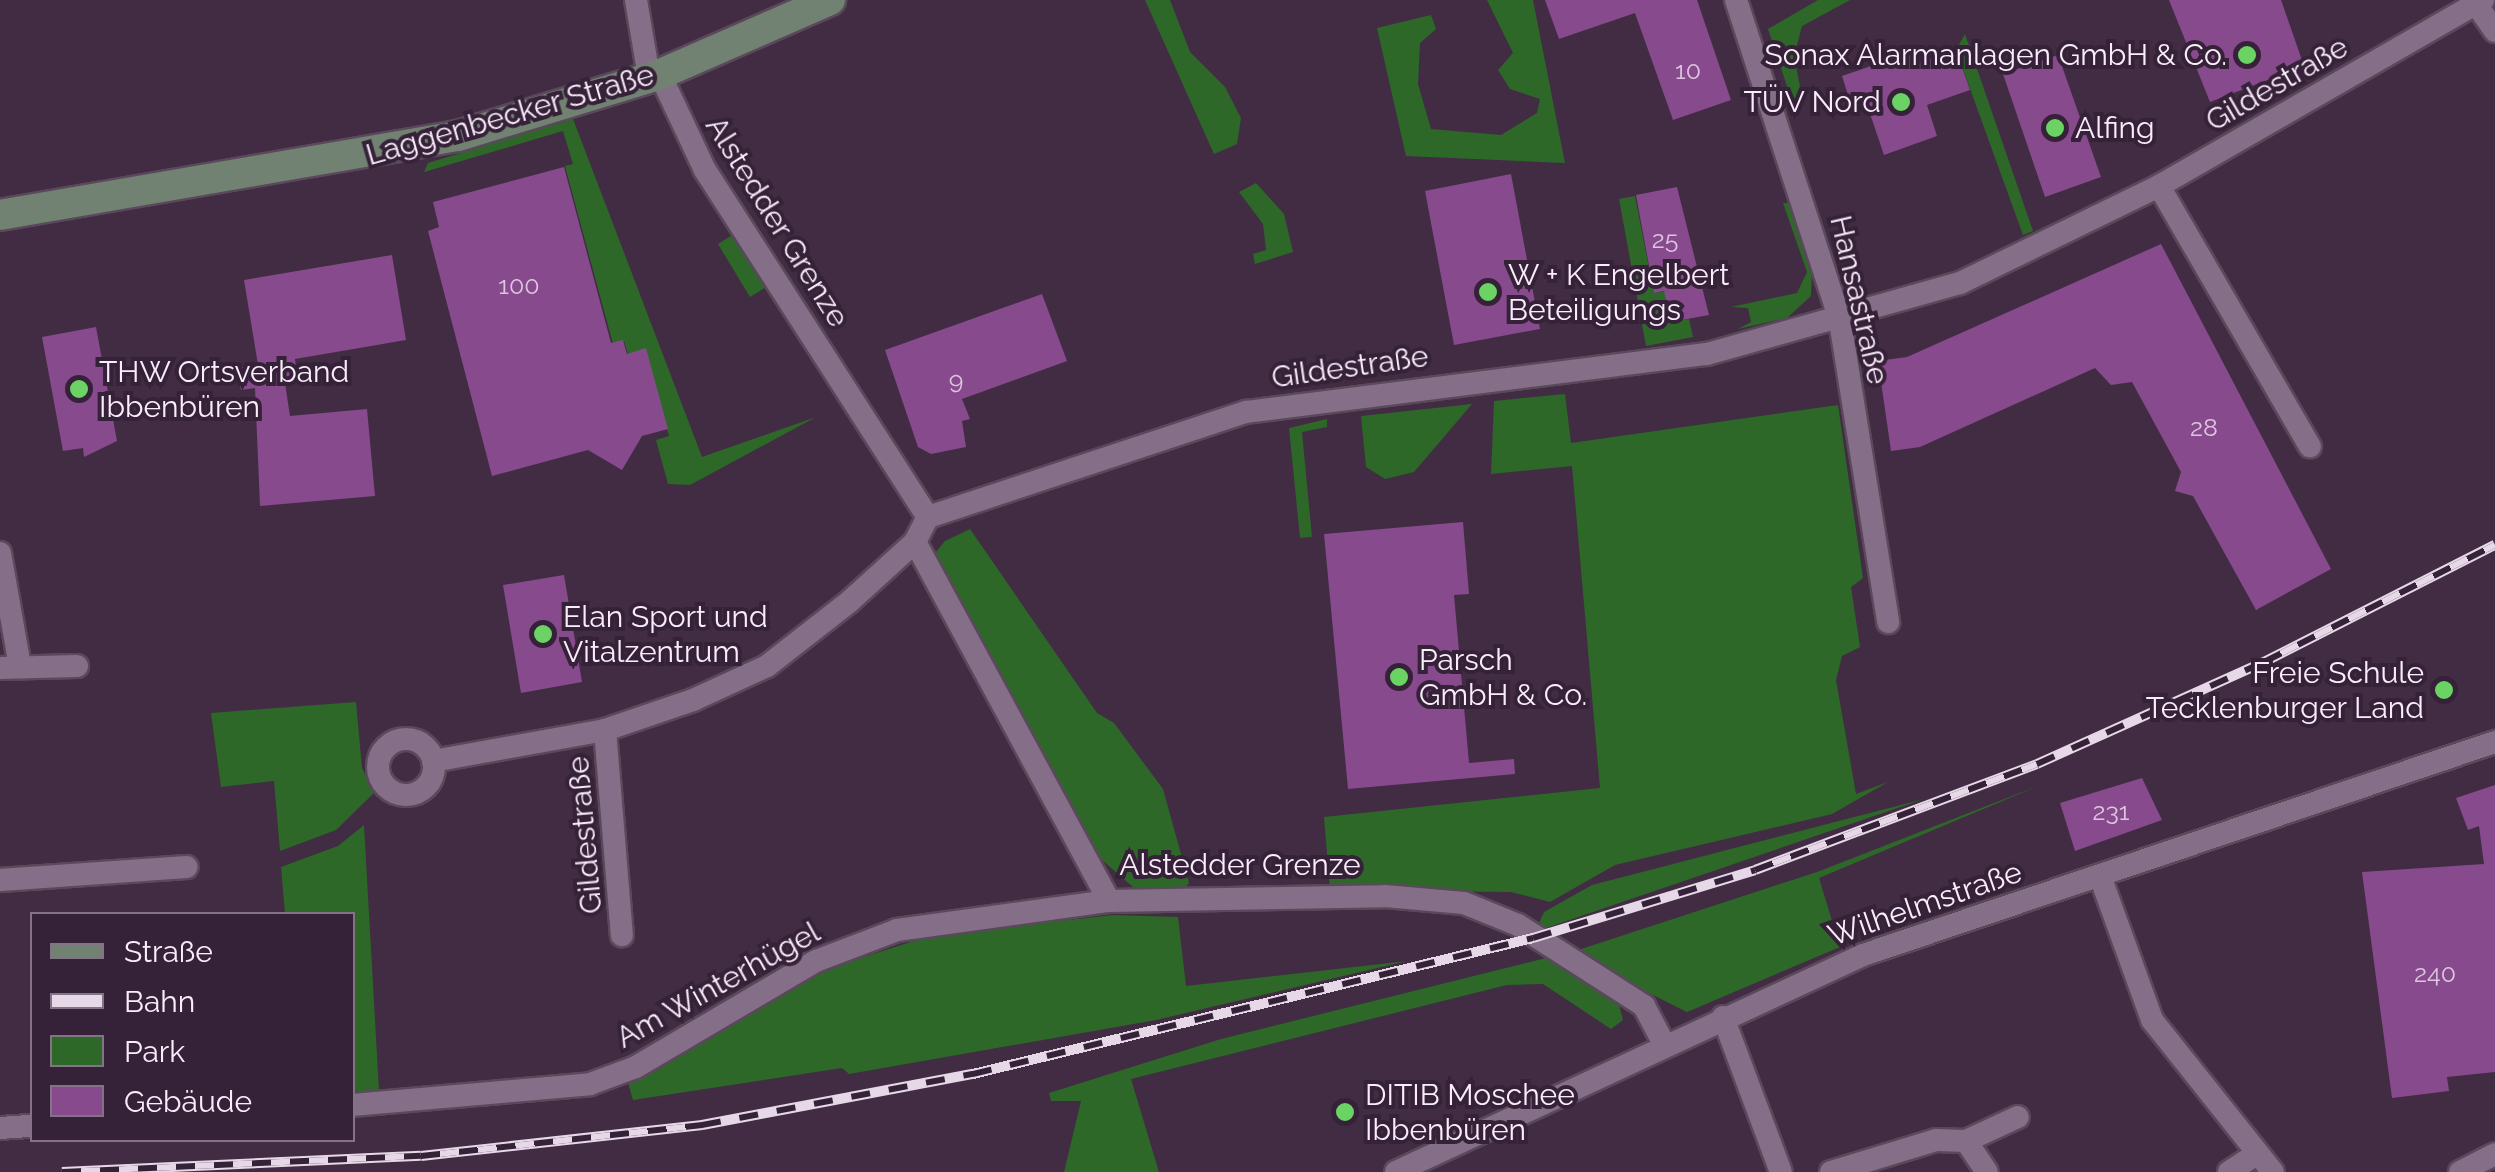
<!DOCTYPE html>
<html>
<head>
<meta charset="utf-8">
<style>
	body { margin:0 }
	#map { position:relative; width:2495px; height:1172px; overflow:hidden; background:#412c43; font-family:Raleway,sans-serif }
	div>[style] { position:absolute }
	.green>* { inset:0; background:#2d6829 }
	.building>* { inset:0; background:#874a8d }
	.roads { filter:drop-shadow(2px 0 #5a485b) drop-shadow(-2px 0 #5a485b) drop-shadow(0 2px #5a485b) drop-shadow(0 -2px #5a485b) }
	.street>* { height:22px; margin:-11px; padding:0 11px; transform-origin:11px; border-radius:11px; background:#856e87 }
	.street>.ring { margin:-11px; padding:0; box-sizing:content-box; background:none; border:22px solid #856e87; border-radius:50% }
	.secondary>* { height:30px; margin:-15px; padding:0 15px; transform-origin:15px; border-radius:15px; background:#728272 }
	.rail>* { height:10px; margin-top:-5px; transform-origin:0; background:repeating-linear-gradient(90deg,#362238 0 19px,#e7d8e8 0 38px); box-sizing:border-box; border-block:2px solid #e7d8e8 }
	.dots>* { width:28px; height:28px; translate:-50% -50%; box-sizing:border-box; border:5px solid #362238; border-radius:50% }
	span { translate:-50% -50%; white-space:nowrap; text-align:center; line-height:1.15; -webkit-text-stroke:8px #362238; paint-order:stroke }
	.number-label { font-size:25px; color:#ddc4e0 }
	.number-label span { -webkit-text-stroke-width:0 }
	.poi-label { font-size:30px; color:#faecfb }
	.right { translate:-100% -50%; text-align:right }
	.left { translate:0 -50%; text-align:left }
	.street-label { font-size:30px; color:#faecfb }
	.legend { position:absolute; left:30px; top:912px; width:325px; height:230px; box-sizing:border-box; background:#362238; border:2px solid #847386; margin:0; padding:12px 18px; list-style:none; font-size:30px; color:#faecfb }
	.legend li { display:flex; align-items:center; gap:20px; height:50px }
	.legend b { width:50px; border:2px solid #847386 }
</style>
</head>
<body>
<div id="map">
	<div class="green">
		<i style="clip-path:polygon(1145px 0,1170px 0,1190px 52px,1225px 87px,1241px 118px,1237px 144px,1214px 154px)"></i>
		<i style="clip-path:polygon(1487px 0,1533px 0,1565px 163px,1406px 156px,1377px 28px,1431px 15px,1436px 29px,1420px 43px,1418px 84px,1431px 129px,1501px 135px,1537px 113px,1540px 99px,1510px 89px,1498px 70px,1513px 53px)"></i>
		<i style="clip-path:polygon(1818px 0,1850px 0,1802px 26px,1794px 56px,1802px 97px,1792px 101px,1768px 29px)"></i>
		<i style="clip-path:polygon(1965px 34px,2033px 231px,2023px 235px,1956px 50px)"></i>
		<i style="clip-path:polygon(573px 119px,702px 457px,816px 417px,690px 485px,668px 484px,656px 440px,669px 436px,646px 350px,628px 354px,624px 341px,613px 344px,565px 166px,573px 164px,563px 131px,424px 172px,428px 163px)"></i>
		<i style="clip-path:polygon(1256px 183px,1284px 214px,1293px 252px,1255px 264px,1253px 254px,1266px 250px,1263px 224px,1239px 192px)"></i>
		<i style="clip-path:polygon(1635px 196px,1654px 293px,1667px 291px,1673px 322px,1689px 319px,1693px 337px,1646px 346px,1619px 199px)"></i>
		<i style="clip-path:polygon(1783px 203px,1789px 203px,1812px 269px,1811px 296px,1787px 318px,1738px 329px,1751px 322px,1748px 308px,1731px 307px,1797px 293px,1807px 272px)"></i>
		<i style="clip-path:polygon(731px 236px,766px 287px,750px 297px,718px 244px)"></i>
		<i style="clip-path:polygon(1565px 394px,1571px 443px,1838px 405px,1863px 578px,1851px 587px,1860px 647px,1842px 656px,1836px 680px,1856px 794px,1888px 782px,1832px 814px,1615px 865px,1550px 902px,1511px 892px,1330px 890px,1324px 817px,1600px 788px,1572px 466px,1491px 474px,1494px 401px)"></i>
		<i style="clip-path:polygon(1472px 404px,1414px 472px,1385px 479px,1366px 467px,1361px 416px)"></i>
		<i style="clip-path:polygon(1327px 419px,1327px 427px,1302px 432px,1312px 537px,1300px 538px,1289px 428px)"></i>
		<i style="clip-path:polygon(970px 529px,1097px 713px,1114px 723px,1163px 789px,1189px 883px,1181px 893px,1133px 887px,1094px 853px,939px 568px,936px 552px,945px 541px)"></i>
		<i style="clip-path:polygon(356px 702px,362px 768px,374px 793px,336px 830px,280px 851px,274px 781px,221px 787px,211px 713px)"></i>
		<i style="clip-path:polygon(2038px 786px,1819px 878px,1840px 947px,1687px 1012px,1569px 953px,1817px 872px)"></i>
		<i style="clip-path:polygon(1924px 799px,1546px 928px,1539px 923px,1544px 912px,1592px 885px)"></i>
		<i style="clip-path:polygon(364px 825px,379px 1091px,353px 1092px,352px 914px,285px 914px,281px 867px,338px 846px)"></i>
		<i style="clip-path:polygon(1113px 915px,1178px 917px,1186px 986px,1407px 961px,1156px 1020px,849px 1074px,842px 1068px,633px 1100px,627px 1079px,793px 980px,932px 935px)"></i>
		<i style="clip-path:polygon(1546px 958px,1618px 1001px,1623px 1020px,1611px 1029px,1543px 984px,1507px 985px,1131px 1079px,1159px 1172px,1064px 1172px,1081px 1101px,1051px 1101px,1049px 1093px,1221px 1039px)"></i>
	</div>
	<div class="building">
		<i style="clip-path:polygon(1545px 0,1697px 0,1731px 100px,1673px 120px,1635px 13px,1559px 39px)"></i>
		<i style="clip-path:polygon(2169px 0,2281px 0,2304px 66px,2210px 102px)"></i>
		<i style="clip-path:polygon(1956px 50px,1970px 90px,1927px 105px,1937px 136px,1884px 155px,1866px 102px,1848px 95px,1842px 76px,1909px 53px,1913px 65px)"></i>
		<i style="clip-path:polygon(2058px 55px,2101px 177px,2045px 197px,2003px 74px)"></i>
		<i style="clip-path:polygon(564px 167px,611px 343px,623px 340px,627px 354px,646px 348px,668px 429px,642px 436px,622px 470px,588px 450px,492px 476px,428px 231px,439px 227px,433px 202px)"></i>
		<i style="clip-path:polygon(1511px 174px,1540px 329px,1454px 345px,1425px 191px)"></i>
		<i style="clip-path:polygon(1677px 187px,1709px 315px,1671px 322px,1664px 291px,1654px 293px,1636px 195px)"></i>
		<i style="clip-path:polygon(2161px 244px,2331px 569px,2256px 610px,2193px 496px,2175px 491px,2181px 472px,2132px 382px,2111px 385px,2095px 368px,1920px 447px,1891px 451px,1878px 361px,1907px 357px)"></i>
		<i style="clip-path:polygon(392px 255px,406px 340px,295px 359px,298px 381px,285px 383px,290px 416px,367px 409px,375px 496px,260px 506px,255px 388px,241px 390px,237px 368px,258px 365px,244px 280px)"></i>
		<i style="clip-path:polygon(1042px 294px,1067px 361px,962px 399px,970px 419px,962px 421px,966px 447px,931px 454px,918px 447px,885px 350px)"></i>
		<i style="clip-path:polygon(96px 327px,117px 441px,84px 457px,83px 448px,63px 451px,42px 337px)"></i>
		<i style="clip-path:polygon(1463px 522px,1469px 594px,1454px 595px,1469px 763px,1514px 759px,1515px 774px,1348px 789px,1324px 534px)"></i>
		<i style="clip-path:polygon(564px 575px,582px 682px,521px 693px,503px 585px)"></i>
		<i style="clip-path:polygon(2142px 778px,2162px 820px,2075px 851px,2060px 803px)"></i>
		<i style="clip-path:polygon(2495px 785px,2495px 1072px,2447px 1077px,2449px 1091px,2392px 1098px,2362px 872px,2484px 864px,2479px 826px,2468px 830px,2456px 798px)"></i>
	</div>
	<div class="roads">
		<div class="street">
			<i style="left:636px;top:0;width:66px;rotate:80.4deg"></i>
			<i style="left:647px;top:65px;width:25px;rotate:47deg"></i>
			<i style="left:664px;top:83px;width:96px;rotate:64.8deg"></i>
			<i style="left:705px;top:170px;width:412px;rotate:57.3deg"></i>
			<i style="left:1736px;top:0;width:337px;rotate:72deg"></i>
			<i style="left:1840px;top:321px;width:305px;rotate:80.9deg"></i>
			<i style="left:2476px;top:4px;width:33px;rotate:55deg"></i>
			<i style="left:2159px;top:186px;width:301px;rotate:59.9deg"></i>
			<i style="left:915px;top:542px;width:408px;rotate:61.6deg"></i>
			<i style="left:1109px;top:901px;width:276px;rotate:-1deg"></i>
			<i style="left:1385px;top:896px;width:79px;rotate:5.1deg"></i>
			<i style="left:1464px;top:903px;width:58px;rotate:22.2deg"></i>
			<i style="left:1518px;top:925px;width:150px;rotate:32.7deg"></i>
			<i style="left:1644px;top:1006px;width:43px;rotate:62.2deg"></i>
			<i style="left:0;top:553px;width:116px;rotate:80deg"></i>
			<i style="left:0;top:668px;width:77px;rotate:-1.5deg"></i>
			<i style="left:605px;top:730px;width:206px;rotate:85.3deg"></i>
			<i class="ring" style="left:378px;top:739px;width:34px;height:34px"></i>
			<i style="left:433px;top:761px;width:175px;rotate:-10.2deg"></i>
			<i style="left:605px;top:730px;width:93px;rotate:-18.8deg"></i>
			<i style="left:693px;top:700px;width:81px;rotate:-24.7deg"></i>
			<i style="left:767px;top:666px;width:104px;rotate:-38deg"></i>
			<i style="left:849px;top:602px;width:89px;rotate:-42.3deg"></i>
			<i style="left:915px;top:542px;width:28px;rotate:-63deg"></i>
			<i style="left:928px;top:517px;width:335px;rotate:-18.3deg"></i>
			<i style="left:1246px;top:412px;width:465px;rotate:-7.2deg"></i>
			<i style="left:1707px;top:354px;width:263px;rotate:-15.7deg"></i>
			<i style="left:1960px;top:283px;width:221px;rotate:-26deg"></i>
			<i style="left:2159px;top:186px;width:374px;rotate:-29.9deg"></i>
			<i style="left:2100px;top:876px;width:153px;rotate:70.1deg"></i>
			<i style="left:2152px;top:1020px;width:194px;rotate:51.5deg"></i>
			<i style="left:0;top:880px;width:187px;rotate:-4deg"></i>
			<i style="left:1723px;top:1017px;width:165px;rotate:69.5deg"></i>
			<i style="left:352px;top:1105px;width:239px;rotate:-5deg"></i>
			<i style="left:590px;top:1084px;width:49px;rotate:-20.3deg"></i>
			<i style="left:636px;top:1067px;width:209px;rotate:-30.5deg"></i>
			<i style="left:816px;top:961px;width:87px;rotate:-20.9deg"></i>
			<i style="left:897px;top:930px;width:214px;rotate:-7.8deg"></i>
			<i style="left:0;top:1128px;width:32px;rotate:-4deg"></i>
			<i style="left:1966px;top:1141px;width:37px;rotate:56deg"></i>
			<i style="left:1396px;top:1172px;width:515px;rotate:-24.92deg"></i>
			<i style="left:1863px;top:955px;width:667px;rotate:-18.63deg"></i>
			<i style="left:1831px;top:1172px;width:110px;rotate:-16.9deg"></i>
			<i style="left:1936px;top:1140px;width:30px;rotate:2deg"></i>
			<i style="left:1966px;top:1141px;width:57px;rotate:-24.8deg"></i>
			<i style="left:2229px;top:1172px;width:33px;rotate:-33deg"></i>
			<i style="left:2460px;top:1172px;width:39px;rotate:-27deg"></i>
		</div>
		<div class="secondary">
			<i style="left:0;top:215px;width:465px;rotate:-9.8deg"></i>
			<i style="left:458px;top:136px;width:207px;rotate:-16.9deg"></i>
			<i style="left:656px;top:76px;width:190px;rotate:-23.6deg"></i>
		</div>
	</div>
	<div class="rail">
		<i style="left:62px;top:1172px;width:359px;rotate:-2.6deg"></i>
		<i style="left:421px;top:1156px;width:283px;rotate:-6.3deg"></i>
		<i style="left:702px;top:1125px;width:276px;rotate:-10.7deg"></i>
		<i style="left:973px;top:1074px;width:576px;rotate:-13.65deg"></i>
		<i style="left:1533px;top:938px;width:232px;rotate:-17deg"></i>
		<i style="left:1755px;top:870px;width:301px;rotate:-20.6deg"></i>
		<i style="left:2037px;top:764px;width:249px;rotate:-24.2deg"></i>
		<i style="left:2264px;top:662px;width:259px;rotate:-26.9deg"></i>
	</div>
	<div class="dots">
		<i style="left:2247px;top:55px;background:#6ad363"></i>
		<i style="left:1901px;top:102px;background:#6ad363"></i>
		<i style="left:2055px;top:128px;background:#6ad363"></i>
		<i style="left:1488px;top:292px;background:#6ad363"></i>
		<i style="left:79px;top:389px;background:#6ad363"></i>
		<i style="left:543px;top:634px;background:#6ad363"></i>
		<i style="left:1399px;top:677px;background:#6ad363"></i>
		<i style="left:2444px;top:690px;background:#6ad363"></i>
		<i style="left:1345px;top:1112px;background:#6ad363"></i>
	</div>
	<div class="number-label">
		<span style="left:1688px;top:70px">10</span>
		<span style="left:1665px;top:239px">25</span>
		<span style="left:519px;top:285px">100</span>
		<span style="left:956px;top:380px">9</span>
		<span style="left:2204px;top:427px">28</span>
		<span style="left:2111px;top:811px">231</span>
		<span style="left:2435px;top:973px">240</span>
	</div>
	<div class="poi-label">
		<span class="right" style="left:2227px;top:55px">Sonax Alarmanlagen GmbH &amp; Co.</span>
		<span class="right" style="left:1881px;top:102px">TÜV Nord</span>
		<span class="left" style="left:2075px;top:128px">Alfing</span>
		<span class="left" style="left:1508px;top:292px">W + K Engelbert<br>Beteiligungs</span>
		<span class="left" style="left:99px;top:389px">THW Ortsverband<br>Ibbenbüren</span>
		<span class="left" style="left:563px;top:634px">Elan Sport und<br>Vitalzentrum</span>
		<span class="left" style="left:1419px;top:677px">Parsch<br>GmbH &amp; Co.</span>
		<span class="right" style="left:2424px;top:690px">Freie Schule<br>Tecklenburger Land</span>
		<span class="left" style="left:1365px;top:1112px">DITIB Moschee<br>Ibbenbüren</span>
	</div>
	<div class="street-label">
		<span style="left:2277px;top:84px;rotate:-30deg">Gildestraße</span>
		<span style="left:510px;top:115px;rotate:-16deg">Laggenbecker Straße</span>
		<span style="left:777px;top:222px;rotate:58deg">Alstedder Grenze</span>
		<span style="left:1859px;top:300px;rotate:77deg">Hansastraße</span>
		<span style="left:1350px;top:367px;rotate:-8deg">Gildestraße</span>
		<span style="left:585px;top:835px;rotate:-95deg">Gildestraße</span>
		<span style="left:1240px;top:865px">Alstedder Grenze</span>
		<span style="left:1925px;top:904px;rotate:-19deg">Wilhelmstraße</span>
		<span style="left:718px;top:985px;rotate:-29deg">Am Winterhügel</span>
	</div>
	<ul class="legend">
	<li><b style="height:12px;background:#728272"></b>Straße</li>
	<li><b style="height:12px;background:#e7d8e8"></b>Bahn</li>
	<li><b style="height:28px;background:#2d6829"></b>Park</li>
	<li><b style="height:28px;background:#874a8d"></b>Gebäude</li>
	</ul>
</div>
</body>
</html>
